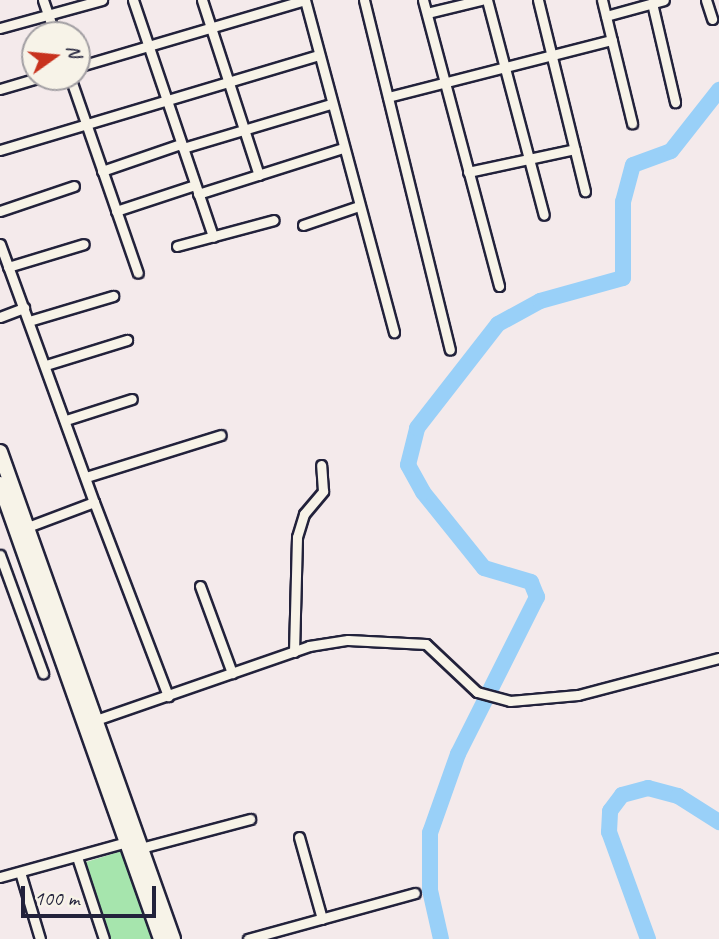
<!DOCTYPE html>
<html>
<head>
<meta charset="utf-8">
<style>
	body { margin:0 }
	#map { position:relative; width:719px; height:939px; overflow:hidden; background:#f4eaeb; font-family:Caveat,sans-serif }
	div>[style] { position:absolute }
	.green>* { inset:0; background:#a6e5ad }
	.river>* { height:16px; margin:-8px; padding:0 8px; transform-origin:8px; border-radius:8px; background:#99d0f8 }
	.roads { filter:drop-shadow(2px 0 #22223b) drop-shadow(-2px 0 #22223b) drop-shadow(0 2px #22223b) drop-shadow(0 -2px #22223b) }
	.street>* { height:9px; margin:-4.5px; padding:0 4.5px; transform-origin:4.5px; border-radius:4.5px; background:#f7f3e8 }
	.primary>* { height:14px; margin:-7px; padding:0 7px; transform-origin:7px; border-radius:7px; background:#f7f3e8 }
	span { translate:-50% -50%; white-space:nowrap; text-align:center; line-height:1.15; -webkit-text-stroke:7px #f7f3e8; paint-order:stroke }
	.north { position:absolute; left:21px; top:21px; width:70px; height:70px; box-sizing:border-box; background:#f7f3e8; border:2px solid #a29fa3; border-radius:50%; rotate:75deg; font-size:19px; font-weight:700; line-height:28px; text-align:center; color:#22223b }
	.north::after { content:''; display:block; margin:auto; width:24px; height:32px; background:#c8321e; clip-path:polygon(50% 0,100% 100%,50% 72%,0 100%) }
	.scale { position:absolute; left:21px; top:886px; width:135px; height:32px; box-sizing:border-box; border:4px solid #22223b; border-top:0; padding-left:9px; font-size:21px; line-height:24px; white-space:nowrap; color:#22223b; -webkit-text-stroke:5px #f7f3e8; paint-order:stroke }
</style>
</head>
<body>
<div id="map">
	<div class="green">
		<i style="clip-path:polygon(122px 851px,152px 939px,111px 939px,86px 862px)"></i>
	</div>
	<div class="river">
		<i style="left:441px;top:939px;width:50px;rotate:-102.7deg"></i>
		<i style="left:430px;top:890px;width:57px;rotate:-90deg"></i>
		<i style="left:430px;top:833px;width:84px;rotate:-70.5deg"></i>
		<i style="left:458px;top:754px;width:176px;rotate:-63.3deg"></i>
		<i style="left:537px;top:597px;width:16px;rotate:-112deg"></i>
		<i style="left:531px;top:582px;width:49px;rotate:-163.4deg"></i>
		<i style="left:484px;top:568px;width:97px;rotate:-128.8deg"></i>
		<i style="left:423px;top:492px;width:31px;rotate:-119deg"></i>
		<i style="left:408px;top:465px;width:38px;rotate:-76deg"></i>
		<i style="left:417px;top:428px;width:132px;rotate:-52.1deg"></i>
		<i style="left:498px;top:324px;width:48px;rotate:-28.7deg"></i>
		<i style="left:540px;top:301px;width:86px;rotate:-15.5deg"></i>
		<i style="left:623px;top:278px;width:76px;rotate:-90deg"></i>
		<i style="left:623px;top:202px;width:38px;rotate:-75deg"></i>
		<i style="left:633px;top:165px;width:40px;rotate:-20.2deg"></i>
		<i style="left:671px;top:151px;width:78px;rotate:-51.8deg"></i>
		<i style="left:648px;top:939px;width:114px;rotate:-110deg"></i>
		<i style="left:609px;top:832px;width:21px;rotate:-87deg"></i>
		<i style="left:610px;top:811px;width:20px;rotate:-53deg"></i>
		<i style="left:622px;top:795px;width:27px;rotate:-15deg"></i>
		<i style="left:648px;top:788px;width:31px;rotate:15deg"></i>
		<i style="left:678px;top:796px;width:49px;rotate:32.4deg"></i>
	</div>
	<div class="roads">
		<div class="street">
			<i style="left:43px;top:0;width:37px;rotate:71deg"></i>
			<i style="left:133px;top:0;width:250px;rotate:71.3deg"></i>
			<i style="left:202px;top:0;width:184px;rotate:72deg"></i>
			<i style="left:305px;top:0;width:344px;rotate:75deg"></i>
			<i style="left:364px;top:0;width:360px;rotate:76.2deg"></i>
			<i style="left:423px;top:0;width:296px;rotate:75.1deg"></i>
			<i style="left:487px;top:0;width:222px;rotate:75.2deg"></i>
			<i style="left:538px;top:0;width:197px;rotate:76.2deg"></i>
			<i style="left:602px;top:0;width:127px;rotate:76.3deg"></i>
			<i style="left:706px;top:0;width:20px;rotate:72deg"></i>
			<i style="left:652px;top:3px;width:102px;rotate:76.9deg"></i>
			<i style="left:427px;top:13px;width:56px;rotate:-13.5deg"></i>
			<i style="left:606px;top:16px;width:60px;rotate:-15.4deg"></i>
			<i style="left:0;top:28px;width:106px;rotate:-15.4deg"></i>
			<i style="left:77px;top:67px;width:237px;rotate:-16.4deg"></i>
			<i style="left:70px;top:77px;width:207px;rotate:70.9deg"></i>
			<i style="left:0;top:89px;width:43px;rotate:-16.3deg"></i>
			<i style="left:388px;top:97px;width:231px;rotate:-14.3deg"></i>
			<i style="left:183px;top:148px;width:154px;rotate:-16.6deg"></i>
			<i style="left:0;top:150px;width:333px;rotate:-16.6deg"></i>
			<i style="left:102px;top:171px;width:83px;rotate:-18.9deg"></i>
			<i style="left:468px;top:172px;width:109px;rotate:-12.1deg"></i>
			<i style="left:198px;top:194px;width:152px;rotate:-17.6deg"></i>
			<i style="left:0;top:211px;width:78px;rotate:-18.7deg"></i>
			<i style="left:116px;top:211px;width:83px;rotate:-18.2deg"></i>
			<i style="left:303px;top:225px;width:59px;rotate:-18.7deg"></i>
			<i style="left:0;top:244px;width:275px;rotate:70deg"></i>
			<i style="left:94px;top:502px;width:77px;rotate:159.4deg"></i>
			<i style="left:177px;top:246px;width:100px;rotate:-15deg"></i>
			<i style="left:8px;top:267px;width:79px;rotate:-16.8deg"></i>
			<i style="left:0;top:317px;width:26px;rotate:-21deg"></i>
			<i style="left:29px;top:321px;width:88px;rotate:-16.6deg"></i>
			<i style="left:46px;top:365px;width:85px;rotate:-17.2deg"></i>
			<i style="left:66px;top:420px;width:69px;rotate:-17.7deg"></i>
			<i style="left:86px;top:477px;width:141px;rotate:-17.3deg"></i>
			<i style="left:94px;top:502px;width:208px;rotate:69.1deg"></i>
			<i style="left:0;top:555px;width:126px;rotate:70deg"></i>
			<i style="left:200px;top:586px;width:93px;rotate:69.8deg"></i>
			<i style="left:294px;top:652px;width:115px;rotate:-88.5deg"></i>
			<i style="left:297px;top:537px;width:24px;rotate:-73deg"></i>
			<i style="left:304px;top:514px;width:30px;rotate:-50deg"></i>
			<i style="left:323px;top:491px;width:26px;rotate:-94deg"></i>
			<i style="left:93px;top:721px;width:229px;rotate:-19.1deg"></i>
			<i style="left:309px;top:646px;width:39px;rotate:-9deg"></i>
			<i style="left:348px;top:640px;width:78px;rotate:2.9deg"></i>
			<i style="left:426px;top:644px;width:70px;rotate:43.3deg"></i>
			<i style="left:477px;top:692px;width:34px;rotate:15deg"></i>
			<i style="left:510px;top:701px;width:68px;rotate:-5deg"></i>
			<i style="left:578px;top:695px;width:146px;rotate:-14.7deg"></i>
			<i style="left:299px;top:837px;width:85px;rotate:74.3deg"></i>
			<i style="left:141px;top:848px;width:113px;rotate:-14.9deg"></i>
			<i style="left:77px;top:857px;width:86px;rotate:71.8deg"></i>
			<i style="left:20px;top:872px;width:70px;rotate:73.4deg"></i>
			<i style="left:0;top:877px;width:132px;rotate:-15.4deg"></i>
			<i style="left:248px;top:939px;width:173px;rotate:-15.4deg"></i>
		</div>
		<div class="primary">
			<i style="left:0;top:452px;width:517px;rotate:70.44deg"></i>
			<i style="left:0;top:484px;width:483px;rotate:70.5deg"></i>
		</div>
	</div>
	<div class="north">N</div>
	<div class="scale">100 m</div>
</div>
</body>
</html>
